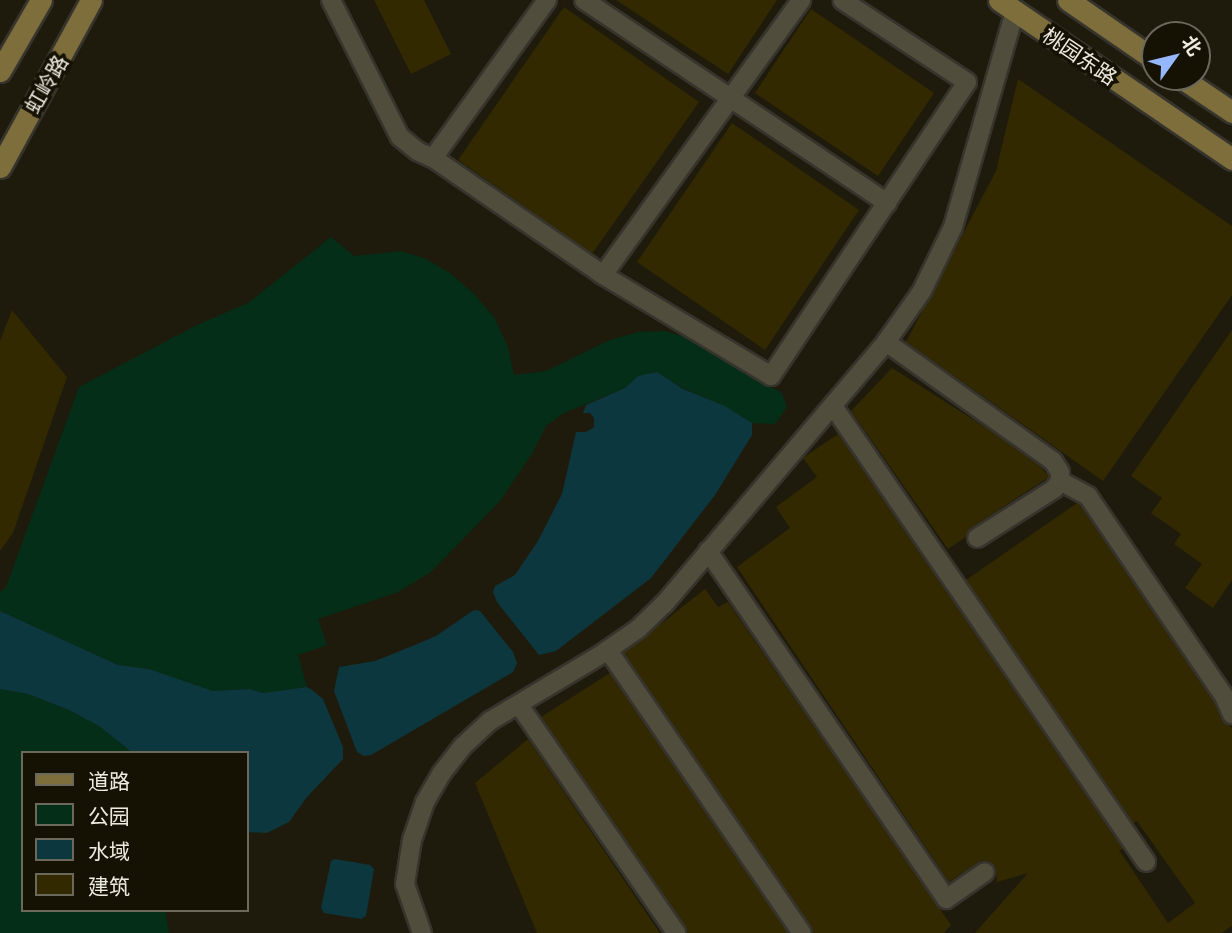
<!DOCTYPE html>
<html>
<head>
<meta charset="utf-8">
<style>
	body { margin:0 }
	#map { position:relative; width:1232px; height:933px; overflow:hidden; background:#1e1b0c; font-family:"Open Sans","Noto Sans SC",sans-serif }
	div>[style] { position:absolute }
	.green>* { inset:0; background:#042e17 }
	.water>* { inset:0; background:#0d373e }
	.building>* { inset:0; background:#322900 }
	.roads { filter:drop-shadow(2px 0 #36342d) drop-shadow(-2px 0 #36342d) drop-shadow(0 2px #36342d) drop-shadow(0 -2px #36342d) }
	.minor>* { height:18px; margin:-9px; padding:0 9px; transform-origin:9px; border-radius:9px; background:#504d3c }
	.major>* { height:21px; margin:-10.5px; padding:0 10.5px; transform-origin:10.5px; border-radius:10.5px; background:#7e6e3b }
	span { translate:-50% -50%; white-space:nowrap; text-align:center; line-height:1.15; -webkit-text-stroke:7px #151204; paint-order:stroke }
	.street-label { font-size:21px; color:#edebe1 }
	.legend { position:absolute; left:21px; top:751px; width:228px; height:161px; box-sizing:border-box; background:#151204; border:2px solid #6b695c; margin:0; padding:9px 12px; list-style:none; font-size:21px; color:#edebe1 }
	.legend li { display:flex; align-items:center; gap:14px; height:35px }
	.legend b { width:35px; border:2px solid #6b695c }
	.north { position:absolute; left:1141px; top:21px; width:70px; height:70px; box-sizing:border-box; background:#151204; border:2px solid #6b695c; border-radius:50%; rotate:56deg; font-size:19px; font-weight:700; line-height:28px; text-align:center; color:#edebe1 }
	.north::after { content:''; display:block; margin:auto; width:24px; height:32px; background:#94b7fd; clip-path:polygon(50% 0,100% 100%,50% 72%,0 100%) }
</style>
</head>
<body>
<div id="map">
	<div class="green">
		<i style="clip-path:polygon(331px 237px,354px 256px,401px 251px,426px 259px,450px 273px,474px 294px,494px 317px,508px 347px,514px 375px,546px 371px,610px 340px,638px 332px,665px 331px,685px 337px,782px 393px,787px 407px,775px 424px,752px 423px,725px 406px,684px 389px,657px 372px,638px 376px,625px 388px,564px 413px,546px 426px,533px 452px,500px 501px,431px 572px,398px 592px,318px 619px,327px 645px,298px 655px,307px 687px,263px 693px,249px 689px,213px 691px,149px 669px,118px 665px,0 611px,0 592px,6px 587px,79px 387px,197px 325px,248px 303px)"></i>
		<i style="clip-path:polygon(0 689px,28px 694px,69px 710px,99px 726px,133px 753px,23px 753px,23px 910px,165px 910px,169px 933px,0 933px)"></i>
	</div>
	<div class="water">
		<i style="clip-path:polygon(657px 372px,683px 389px,725px 406px,752px 423px,752px 435px,715px 495px,651px 578px,556px 651px,539px 655px,497px 602px,493px 592px,495px 586px,515px 575px,538px 541px,562px 494px,576px 432px,586px 432px,594px 427px,594px 418px,590px 413px,583px 413px,586px 405px,625px 388px,638px 376px)"></i>
		<i style="clip-path:polygon(474px 610px,480px 611px,513px 652px,517px 663px,513px 672px,371px 755px,364px 756px,357px 752px,334px 691px,339px 667px,375px 661px,415px 645px,436px 636px)"></i>
		<i style="clip-path:polygon(0 611px,118px 665px,149px 669px,213px 691px,249px 689px,263px 693px,307px 687px,312px 690px,323px 699px,343px 747px,343px 759px,307px 797px,289px 822px,267px 833px,247px 832px,247px 753px,133px 753px,99px 726px,69px 710px,28px 694px,0 689px)"></i>
		<i style="clip-path:polygon(335px 859px,370px 865px,374px 869px,366px 916px,361px 919px,324px 913px,321px 908px,331px 861px)"></i>
	</div>
	<div class="building">
		<i style="clip-path:polygon(374px 0,424px 0,451px 54px,411px 74px)"></i>
		<i style="clip-path:polygon(616px 0,777px 0,728px 74px)"></i>
		<i style="clip-path:polygon(564px 7px,699px 102px,592px 254px,458px 160px)"></i>
		<i style="clip-path:polygon(811px 9px,934px 93px,878px 176px,755px 93px)"></i>
		<i style="clip-path:polygon(1018px 79px,1232px 226px,1232px 295px,1103px 481px,906px 342px,996px 171px)"></i>
		<i style="clip-path:polygon(732px 123px,859px 210px,765px 350px,637px 262px)"></i>
		<i style="clip-path:polygon(12px 310px,67px 377px,13px 533px,0 551px,0 341px)"></i>
		<i style="clip-path:polygon(1232px 330px,1232px 580px,1213px 608px,1185px 588px,1202px 564px,1174px 544px,1181px 534px,1151px 513px,1162px 498px,1131px 476px)"></i>
		<i style="clip-path:polygon(892px 368px,996px 434px,1041px 467px,1049px 477px,971px 528px,966px 537px,948px 549px,851px 411px)"></i>
		<i style="clip-path:polygon(838px 434px,1123px 849px,1119px 850px,1168px 923px,1195px 903px,1137px 821px,1133px 823px,966px 580px,1077px 503px,1080px 505px,1214px 702px,1222px 719px,1232px 728px,1232px 926px,1221px 933px,975px 933px,1028px 873px,997px 882px,995px 866px,982px 860px,949px 882px,737px 567px,790px 528px,776px 507px,817px 477px,803px 458px)"></i>
		<i style="clip-path:polygon(705px 589px,718px 607px,728px 602px,951px 925px,944px 933px,813px 933px,624px 653px)"></i>
		<i style="clip-path:polygon(610px 673px,788px 933px,687px 933px,541px 717px)"></i>
		<i style="clip-path:polygon(528px 739px,660px 933px,537px 933px,475px 783px)"></i>
	</div>
	<div class="roads">
		<div class="minor">
			<i style="left:331px;top:0;width:153px;rotate:63.3deg"></i>
			<i style="left:400px;top:137px;width:22px;rotate:39deg"></i>
			<i style="left:417px;top:151px;width:17px;rotate:24deg"></i>
			<i style="left:547px;top:0;width:195px;rotate:125.8deg"></i>
			<i style="left:433px;top:158px;width:206px;rotate:34.5deg"></i>
			<i style="left:603px;top:275px;width:196px;rotate:31deg"></i>
			<i style="left:771px;top:376px;width:353px;rotate:-56.3deg"></i>
			<i style="left:967px;top:82px;width:149px;rotate:-146.7deg"></i>
			<i style="left:584px;top:0;width:365px;rotate:33.8deg"></i>
			<i style="left:603px;top:275px;width:339px;rotate:-54.2deg"></i>
			<i style="left:886px;top:342px;width:205px;rotate:35.5deg"></i>
			<i style="left:1053px;top:461px;width:13px;rotate:58deg"></i>
			<i style="left:1060px;top:472px;width:9px;rotate:90deg"></i>
			<i style="left:1060px;top:481px;width:10px;rotate:127deg"></i>
			<i style="left:1054px;top:489px;width:91px;rotate:147.5deg"></i>
			<i style="left:833px;top:406px;width:553px;rotate:55.53deg"></i>
			<i style="left:1060px;top:481px;width:32px;rotate:28deg"></i>
			<i style="left:1088px;top:496px;width:242px;rotate:55.8deg"></i>
			<i style="left:1224px;top:696px;width:20px;rotate:66deg"></i>
			<i style="left:708px;top:551px;width:422px;rotate:55.6deg"></i>
			<i style="left:946px;top:899px;width:47px;rotate:-34.7deg"></i>
			<i style="left:608px;top:650px;width:343px;rotate:55.6deg"></i>
			<i style="left:519px;top:705px;width:277px;rotate:55.4deg"></i>
			<i style="left:422px;top:933px;width:52px;rotate:-109.1deg"></i>
			<i style="left:405px;top:884px;width:45px;rotate:-81deg"></i>
			<i style="left:412px;top:840px;width:40px;rotate:-71.1deg"></i>
			<i style="left:425px;top:802px;width:32px;rotate:-60deg"></i>
			<i style="left:441px;top:774px;width:36px;rotate:-52deg"></i>
			<i style="left:463px;top:746px;width:37px;rotate:-43deg"></i>
			<i style="left:490px;top:721px;width:131px;rotate:-30.9deg"></i>
			<i style="left:602px;top:654px;width:44px;rotate:-34.8deg"></i>
			<i style="left:638px;top:629px;width:37px;rotate:-44deg"></i>
			<i style="left:665px;top:603px;width:342px;rotate:-49.7deg"></i>
			<i style="left:886px;top:342px;width:62px;rotate:-54.8deg"></i>
			<i style="left:922px;top:291px;width:71px;rotate:-64.2deg"></i>
			<i style="left:953px;top:227px;width:225px;rotate:-74deg"></i>
		</div>
		<div class="major">
			<i style="left:999px;top:0;width:282px;rotate:34.3deg"></i>
			<i style="left:1068px;top:0;width:106px;rotate:34.6deg"></i>
			<i style="left:0;top:71px;width:82px;rotate:-60deg"></i>
			<i style="left:1180px;top:77px;width:63px;rotate:33.9deg"></i>
			<i style="left:0;top:167px;width:190px;rotate:-61.4deg"></i>
		</div>
	</div>
	<div class="street-label">
		<span style="left:1080px;top:56px;rotate:34deg">桃园东路</span>
		<span style="left:46px;top:84px;rotate:-60deg">虹岭路</span>
	</div>
	<ul class="legend">
	<li><b style="height:9px;background:#7e6e3b"></b>道路</li>
	<li><b style="height:19px;background:#042e17"></b>公园</li>
	<li><b style="height:19px;background:#0d373e"></b>水域</li>
	<li><b style="height:19px;background:#322900"></b>建筑</li>
	</ul>
	<div class="north">北</div>
</div>
</body>
</html>
